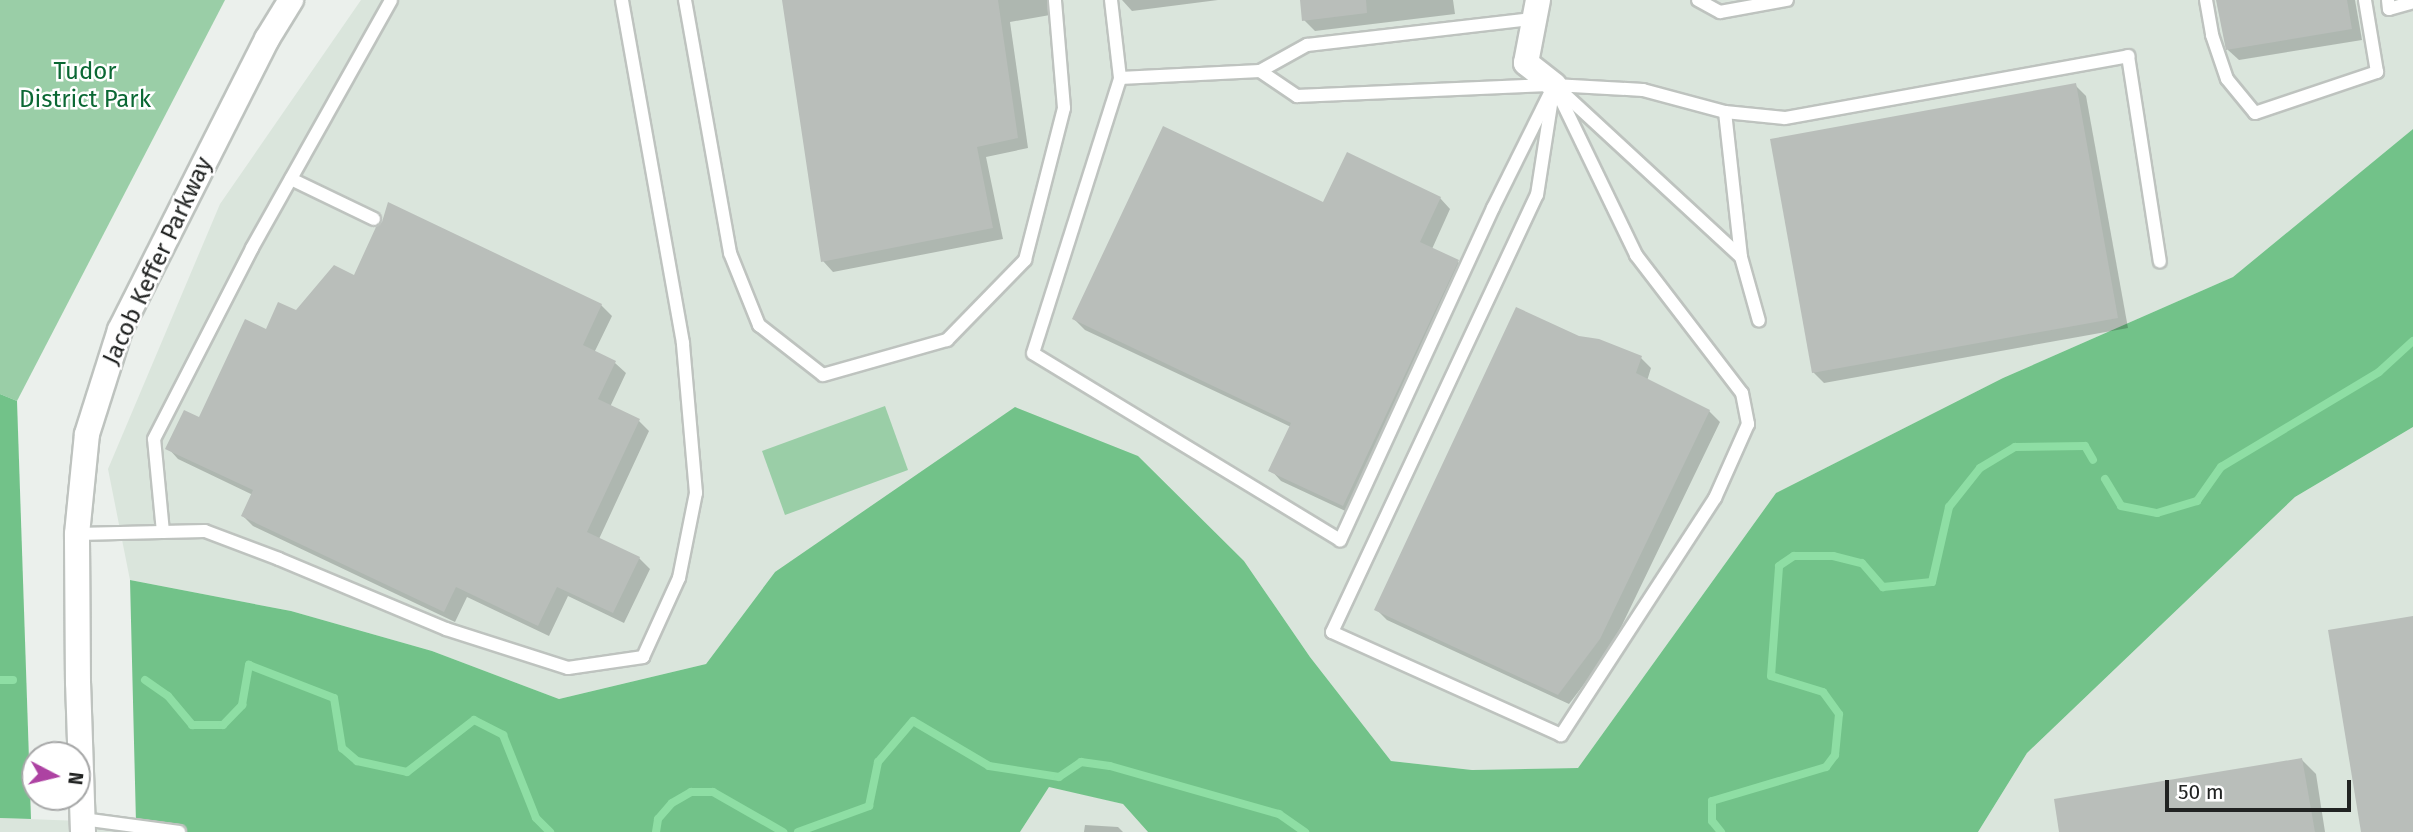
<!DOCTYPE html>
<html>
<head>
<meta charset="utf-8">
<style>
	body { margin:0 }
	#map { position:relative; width:2413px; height:832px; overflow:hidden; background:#ebf0ec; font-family:"Fira Sans",sans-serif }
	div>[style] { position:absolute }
	.built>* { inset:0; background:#dae5dc }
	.green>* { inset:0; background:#9acea7 }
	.forest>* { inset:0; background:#72c289 }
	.shadow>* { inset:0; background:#0003 }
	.stream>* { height:8px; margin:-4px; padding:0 4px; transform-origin:4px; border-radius:4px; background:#8edea4 }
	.building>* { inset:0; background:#b9beba }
	.roads { filter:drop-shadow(2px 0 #bec3bf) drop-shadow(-2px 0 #bec3bf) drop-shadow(0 2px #bec3bf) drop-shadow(0 -2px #bec3bf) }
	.service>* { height:12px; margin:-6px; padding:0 6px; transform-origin:6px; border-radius:6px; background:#fff }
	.minor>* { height:24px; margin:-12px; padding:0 12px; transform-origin:12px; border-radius:12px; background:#fff }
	span { translate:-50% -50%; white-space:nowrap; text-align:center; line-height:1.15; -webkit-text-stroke:5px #fff; paint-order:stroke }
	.park-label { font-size:24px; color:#0b6834 }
	.street-label { font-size:24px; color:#212322 }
	.north { position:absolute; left:21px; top:741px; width:70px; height:70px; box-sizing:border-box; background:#fff; border:2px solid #a6a7a7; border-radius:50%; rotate:97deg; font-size:19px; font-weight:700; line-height:28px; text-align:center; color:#212322 }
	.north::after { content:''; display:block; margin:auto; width:24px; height:32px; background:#ad42a2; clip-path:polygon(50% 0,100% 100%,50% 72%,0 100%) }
	.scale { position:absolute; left:2165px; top:780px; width:186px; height:32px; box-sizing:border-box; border:4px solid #212322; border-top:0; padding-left:9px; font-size:21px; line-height:24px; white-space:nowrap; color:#212322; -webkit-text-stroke:5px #fff; paint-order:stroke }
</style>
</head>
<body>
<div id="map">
	<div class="built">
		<i style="clip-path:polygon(361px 0,2413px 0,2413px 129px,2233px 277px,2003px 378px,1776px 493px,1578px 768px,1472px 770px,1391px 761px,1310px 657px,1244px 561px,775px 572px,706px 664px,559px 699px,432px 651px,291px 611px,130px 580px,108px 469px,220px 204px)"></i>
		<i style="clip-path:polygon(2413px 427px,2413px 832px,1978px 832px,2027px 753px,2295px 497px)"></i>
		<i style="clip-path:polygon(1049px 786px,1123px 804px,1148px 832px,1020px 832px)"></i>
		<i style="clip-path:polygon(0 818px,136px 823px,155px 832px,0 832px)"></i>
	</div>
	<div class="green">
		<i style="clip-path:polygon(0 0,225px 0,17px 401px,0 394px)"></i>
		<i style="clip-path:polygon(885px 406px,908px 470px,785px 515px,762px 451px)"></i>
	</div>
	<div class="forest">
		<i style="clip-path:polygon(2413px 129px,2413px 427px,2295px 497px,2027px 753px,1978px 832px,1148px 832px,1123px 804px,1049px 787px,1020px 832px,155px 832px,136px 823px,130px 580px,291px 611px,432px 651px,559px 699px,706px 664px,775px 572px,1015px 407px,1138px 456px,1244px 561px,1310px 657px,1391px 761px,1472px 770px,1578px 768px,1776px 493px,2003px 378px,2233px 277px)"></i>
		<i style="clip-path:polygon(0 394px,17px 401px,31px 819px,0 818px)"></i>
	</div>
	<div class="shadow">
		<i style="clip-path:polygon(784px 0,1048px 0,1050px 15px,1010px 22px,1028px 148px,986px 157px,1003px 239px,833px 272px,823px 261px)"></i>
		<i style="clip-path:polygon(1122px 0,1218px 0,1132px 11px)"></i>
		<i style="clip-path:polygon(1302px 0,1453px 0,1455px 14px,1315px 31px,1304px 20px)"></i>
		<i style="clip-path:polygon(2220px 0,2355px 0,2362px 40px,2239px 60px,2228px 50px)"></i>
		<i style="clip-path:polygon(2075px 85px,2086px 96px,2128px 328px,1824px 383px,1813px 372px)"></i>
		<i style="clip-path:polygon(1440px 198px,1450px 209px,1432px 249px,1458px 262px,1469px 273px,1354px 515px,1281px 481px,1271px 470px,1291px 427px,1085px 330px,1074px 319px,1324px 204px)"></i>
		<i style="clip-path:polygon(355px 277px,601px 305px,612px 316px,594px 353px,615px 363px,626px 373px,610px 407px,639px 421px,649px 431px,599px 539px,639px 558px,650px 569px,624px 623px,568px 596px,549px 636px,467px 597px,455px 622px,253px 526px,243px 516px,253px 495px,178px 459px,168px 448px,200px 419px,266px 331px)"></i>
		<i style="clip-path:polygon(1578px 338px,1641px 358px,1651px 368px,1647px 381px,1709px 411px,1720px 422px,1610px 650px,1569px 704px,1387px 620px,1376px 609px)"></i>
		<i style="clip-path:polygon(2302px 760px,2316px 774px,2325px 832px,2061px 832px)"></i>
		<i style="clip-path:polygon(1085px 825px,1118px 827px,1123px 832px,1084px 832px)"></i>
	</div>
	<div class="stream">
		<i style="left:2105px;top:479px;width:31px;rotate:59deg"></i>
		<i style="left:2121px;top:506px;width:37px;rotate:11deg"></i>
		<i style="left:2157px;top:513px;width:42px;rotate:-16.7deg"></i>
		<i style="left:2197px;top:501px;width:42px;rotate:-54.8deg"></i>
		<i style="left:2221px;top:467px;width:184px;rotate:-31deg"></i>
		<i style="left:2379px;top:372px;width:46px;rotate:-42.4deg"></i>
		<i style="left:0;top:680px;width:13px"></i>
		<i style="left:145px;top:680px;width:28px;rotate:35deg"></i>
		<i style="left:168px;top:696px;width:38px;rotate:50deg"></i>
		<i style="left:192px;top:725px;width:31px"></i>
		<i style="left:223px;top:725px;width:28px;rotate:-46deg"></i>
		<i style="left:242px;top:705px;width:41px;rotate:-80.1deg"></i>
		<i style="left:249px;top:665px;width:91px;rotate:21.2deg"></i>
		<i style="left:334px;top:698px;width:51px;rotate:80.9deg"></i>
		<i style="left:342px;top:748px;width:20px;rotate:41deg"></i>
		<i style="left:357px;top:761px;width:51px;rotate:12.4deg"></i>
		<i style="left:407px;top:772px;width:85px;rotate:-37.8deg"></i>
		<i style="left:474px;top:720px;width:33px;rotate:27deg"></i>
		<i style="left:503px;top:735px;width:89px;rotate:68.3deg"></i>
		<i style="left:536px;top:818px;width:20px;rotate:45deg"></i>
		<i style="left:656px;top:832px;width:13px;rotate:-81deg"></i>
		<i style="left:658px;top:819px;width:21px;rotate:-49deg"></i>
		<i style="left:672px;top:803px;width:22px;rotate:-30deg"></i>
		<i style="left:691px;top:792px;width:22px"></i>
		<i style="left:713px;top:792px;width:81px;rotate:29.7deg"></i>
		<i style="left:798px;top:832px;width:76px;rotate:-20.1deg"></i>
		<i style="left:869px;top:806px;width:45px;rotate:-78.4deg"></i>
		<i style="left:878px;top:762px;width:54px;rotate:-49.5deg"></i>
		<i style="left:913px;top:721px;width:88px;rotate:30.6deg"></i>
		<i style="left:989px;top:766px;width:71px;rotate:8.9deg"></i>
		<i style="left:1059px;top:777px;width:27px;rotate:-34deg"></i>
		<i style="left:1081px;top:762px;width:29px;rotate:8deg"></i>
		<i style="left:1110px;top:766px;width:176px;rotate:15.9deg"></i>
		<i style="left:1279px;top:814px;width:32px;rotate:35deg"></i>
		<i style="left:1721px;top:832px;width:14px;rotate:-129deg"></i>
		<i style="left:1712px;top:821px;width:20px;rotate:-90deg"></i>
		<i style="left:1712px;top:801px;width:119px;rotate:-16.6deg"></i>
		<i style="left:1826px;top:767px;width:15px;rotate:-53deg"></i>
		<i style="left:1835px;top:755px;width:41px;rotate:-84.4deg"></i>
		<i style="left:1839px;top:714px;width:27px;rotate:-126deg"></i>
		<i style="left:1823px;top:692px;width:54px;rotate:-162.9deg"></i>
		<i style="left:1771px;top:676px;width:110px;rotate:-85.8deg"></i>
		<i style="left:1779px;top:566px;width:18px;rotate:-34deg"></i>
		<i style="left:1794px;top:556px;width:39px"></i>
		<i style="left:1833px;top:556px;width:30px;rotate:14deg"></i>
		<i style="left:1862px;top:563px;width:32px;rotate:49deg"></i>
		<i style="left:1883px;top:587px;width:49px;rotate:-5.8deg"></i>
		<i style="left:1932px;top:582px;width:77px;rotate:-77.2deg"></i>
		<i style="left:1949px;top:507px;width:50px;rotate:-51.5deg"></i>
		<i style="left:1980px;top:468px;width:41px;rotate:-31deg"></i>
		<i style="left:2015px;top:447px;width:70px;rotate:-0.8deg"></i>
		<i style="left:2085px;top:446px;width:16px;rotate:60deg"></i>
	</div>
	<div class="building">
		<i style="clip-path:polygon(782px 0,998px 0,1018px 138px,977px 147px,993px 228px,821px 262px)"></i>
		<i style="clip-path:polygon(1300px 0,1366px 0,1367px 13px,1302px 21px)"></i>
		<i style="clip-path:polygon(2216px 0,2347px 0,2352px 29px,2226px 50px)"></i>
		<i style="clip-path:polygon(2076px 83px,2118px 318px,1812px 373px,1770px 139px)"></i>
		<i style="clip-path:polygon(1163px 126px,1323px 202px,1347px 152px,1441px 197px,1420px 242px,1459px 260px,1343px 506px,1268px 471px,1291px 423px,1072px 319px)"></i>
		<i style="clip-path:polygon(388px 202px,602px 304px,583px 345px,616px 361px,598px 399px,640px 419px,587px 532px,640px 557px,613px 613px,557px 587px,538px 626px,456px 587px,444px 612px,241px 516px,253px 490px,165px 449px,184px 410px,199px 417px,245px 319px,266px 329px,278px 302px,296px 310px,334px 265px,354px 275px,376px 227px,382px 222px)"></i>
		<i style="clip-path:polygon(1516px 307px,1579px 336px,1599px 339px,1642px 356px,1636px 373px,1710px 410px,1600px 639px,1558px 695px,1374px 610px)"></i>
		<i style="clip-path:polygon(2413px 616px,2413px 832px,2361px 832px,2328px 630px)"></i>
		<i style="clip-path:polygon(2302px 758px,2315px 832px,2059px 832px,2054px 799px)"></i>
	</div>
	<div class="roads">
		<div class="service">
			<i style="left:685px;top:0;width:257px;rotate:79.9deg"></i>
			<i style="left:730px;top:253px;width:78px;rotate:68.1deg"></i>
			<i style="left:759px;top:325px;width:81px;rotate:38deg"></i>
			<i style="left:823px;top:375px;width:129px;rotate:-15.8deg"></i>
			<i style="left:947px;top:340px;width:112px;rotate:-45.7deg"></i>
			<i style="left:1025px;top:260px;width:157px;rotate:-75.6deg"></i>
			<i style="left:1064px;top:108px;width:108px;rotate:-94.8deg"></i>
			<i style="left:1111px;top:0;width:79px;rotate:83.4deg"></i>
			<i style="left:1698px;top:0;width:25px;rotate:29deg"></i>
			<i style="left:1720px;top:12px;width:68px;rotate:-10.2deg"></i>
			<i style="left:2206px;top:0;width:36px;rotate:80deg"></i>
			<i style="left:2212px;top:35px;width:46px;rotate:71.2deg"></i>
			<i style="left:2227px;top:79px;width:44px;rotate:50.5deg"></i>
			<i style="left:2255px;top:113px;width:129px;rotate:-18.6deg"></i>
			<i style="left:2377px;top:72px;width:73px;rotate:-99.5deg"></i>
			<i style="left:2388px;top:0;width:9px;rotate:84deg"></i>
			<i style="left:2389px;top:9px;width:25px;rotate:-16deg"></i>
			<i style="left:1260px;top:71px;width:54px;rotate:-29deg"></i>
			<i style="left:1307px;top:45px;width:227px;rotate:-6.6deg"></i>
			<i style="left:1554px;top:85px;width:137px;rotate:116.4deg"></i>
			<i style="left:1493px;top:208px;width:366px;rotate:114.7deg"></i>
			<i style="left:1340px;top:540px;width:359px;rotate:-148.7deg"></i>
			<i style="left:1033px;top:353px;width:288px;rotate:-72.4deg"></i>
			<i style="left:1120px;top:78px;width:140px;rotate:-2.9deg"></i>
			<i style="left:1260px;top:71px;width:45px;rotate:34deg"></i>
			<i style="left:1297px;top:96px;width:257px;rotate:-2.5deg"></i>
			<i style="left:1554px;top:85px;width:89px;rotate:3.2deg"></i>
			<i style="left:1643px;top:90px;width:85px;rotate:15deg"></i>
			<i style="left:1725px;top:112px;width:146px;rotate:83.7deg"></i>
			<i style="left:1741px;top:257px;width:66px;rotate:74.3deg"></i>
			<i style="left:1554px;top:85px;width:189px;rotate:64.2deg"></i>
			<i style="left:1636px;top:255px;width:174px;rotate:52.5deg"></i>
			<i style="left:1742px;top:393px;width:32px;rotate:79deg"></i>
			<i style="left:1748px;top:424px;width:81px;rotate:114deg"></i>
			<i style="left:1715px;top:498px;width:283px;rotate:123deg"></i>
			<i style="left:1561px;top:735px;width:251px;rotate:-155.8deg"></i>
			<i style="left:1332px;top:632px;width:483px;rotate:-64.9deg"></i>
			<i style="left:1537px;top:195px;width:111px;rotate:-81.2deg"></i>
			<i style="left:1560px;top:90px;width:246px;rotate:42.7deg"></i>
			<i style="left:1725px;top:112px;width:60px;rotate:5.7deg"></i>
			<i style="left:1785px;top:118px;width:349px;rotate:-10.2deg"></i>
			<i style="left:2128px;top:56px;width:208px;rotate:81.2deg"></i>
			<i style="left:291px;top:179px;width:92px;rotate:25.7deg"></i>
			<i style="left:163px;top:532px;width:93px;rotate:-95.5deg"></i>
			<i style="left:154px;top:439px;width:215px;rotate:-62.8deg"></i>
			<i style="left:252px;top:248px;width:284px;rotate:-60.7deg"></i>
			<i style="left:77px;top:534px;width:128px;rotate:-1.3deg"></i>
			<i style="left:205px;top:531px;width:79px;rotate:20.7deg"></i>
			<i style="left:279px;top:559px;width:181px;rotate:22.7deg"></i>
			<i style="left:446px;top:629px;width:128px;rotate:17.7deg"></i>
			<i style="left:568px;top:668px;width:76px;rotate:-8.3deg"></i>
			<i style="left:643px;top:657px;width:87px;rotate:-65.5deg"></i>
			<i style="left:679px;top:578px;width:87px;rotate:-78.7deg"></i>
			<i style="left:696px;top:493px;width:151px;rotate:-95deg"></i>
			<i style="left:683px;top:343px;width:348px;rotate:-100.1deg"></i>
			<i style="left:83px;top:819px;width:97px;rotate:7.7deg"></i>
		</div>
		<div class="minor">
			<i style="left:1538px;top:0;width:64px;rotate:100.8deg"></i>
			<i style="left:1526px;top:63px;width:36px;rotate:38deg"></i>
			<i style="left:83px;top:832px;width:149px;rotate:-91.9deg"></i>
			<i style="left:78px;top:683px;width:149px;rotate:-90.4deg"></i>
			<i style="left:77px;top:534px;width:100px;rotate:-84.3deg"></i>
			<i style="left:87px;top:434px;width:109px;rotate:-72.4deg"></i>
			<i style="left:120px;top:330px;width:326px;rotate:-63.2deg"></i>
			<i style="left:267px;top:39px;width:46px;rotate:-58.4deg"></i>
		</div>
	</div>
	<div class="park-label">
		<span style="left:85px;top:86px">Tudor<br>District Park</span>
	</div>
	<div class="street-label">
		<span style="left:158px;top:261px;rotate:-65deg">Jacob Keffer Parkway</span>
	</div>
	<div class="north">N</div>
	<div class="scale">50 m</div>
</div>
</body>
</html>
